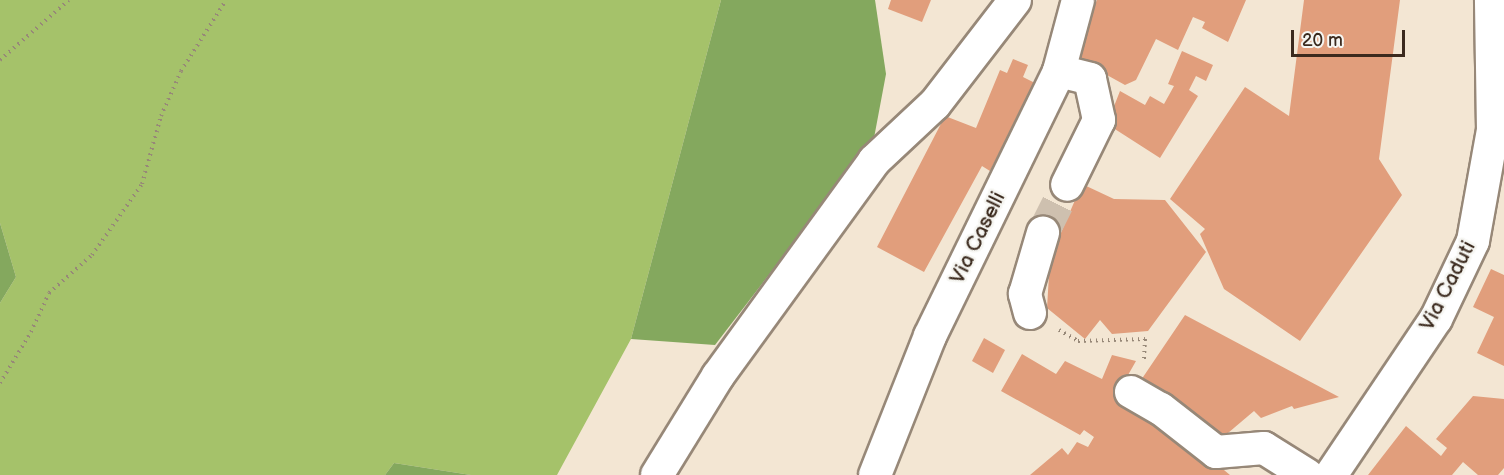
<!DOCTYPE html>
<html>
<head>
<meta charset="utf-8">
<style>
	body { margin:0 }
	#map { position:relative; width:1504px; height:475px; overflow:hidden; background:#f3e6d3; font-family:"Balsamiq Sans",sans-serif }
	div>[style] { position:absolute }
	.green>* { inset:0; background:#a5c26a }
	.forest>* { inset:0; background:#84a85e }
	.building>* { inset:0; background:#e19e7c }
	.street-tunnel>* { height:32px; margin-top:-16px; transform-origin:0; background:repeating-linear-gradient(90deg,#cec0af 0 32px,transparent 0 48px) }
	.path>* { height:4px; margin-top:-2px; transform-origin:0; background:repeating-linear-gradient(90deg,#978878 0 1.5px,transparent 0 6px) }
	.roads { filter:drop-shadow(2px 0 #978878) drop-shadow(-2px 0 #978878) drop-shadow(0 2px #978878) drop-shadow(0 -2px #978878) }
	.street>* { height:32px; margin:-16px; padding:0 16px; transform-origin:16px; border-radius:16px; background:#fff }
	span { translate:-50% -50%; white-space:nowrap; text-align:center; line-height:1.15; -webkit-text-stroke:5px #f6f6f2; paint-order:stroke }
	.street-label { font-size:21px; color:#3b2a1e }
	.scale { position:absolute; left:1291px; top:30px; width:114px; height:27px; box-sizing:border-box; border:3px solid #3b2a1e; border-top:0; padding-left:8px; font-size:18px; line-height:21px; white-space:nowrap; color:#3b2a1e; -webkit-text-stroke:4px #f6f6f2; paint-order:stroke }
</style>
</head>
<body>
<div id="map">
	<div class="green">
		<i style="clip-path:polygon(0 0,721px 0,631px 339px,557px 475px,471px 475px,394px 463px,385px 475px,0 475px,0 303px,16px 277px,0 223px)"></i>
	</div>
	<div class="forest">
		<i style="clip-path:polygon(721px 0,875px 0,886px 74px,874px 138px,715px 345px,631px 339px)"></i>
		<i style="clip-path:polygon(0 223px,16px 277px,0 303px)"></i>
		<i style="clip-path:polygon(394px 463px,471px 475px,385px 475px)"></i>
	</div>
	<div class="building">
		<i style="clip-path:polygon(891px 0,931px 0,922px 22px,888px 9px)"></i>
		<i style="clip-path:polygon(1097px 0,1246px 0,1228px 42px,1202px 28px,1205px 22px,1193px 17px,1178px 50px,1156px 39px,1136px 80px,1125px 85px,1087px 64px,1073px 50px)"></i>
		<i style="clip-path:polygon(1304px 0,1400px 0,1379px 159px,1402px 195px,1300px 341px,1224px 289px,1200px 234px,1205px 229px,1170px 199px,1245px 87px,1289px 116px)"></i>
		<i style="clip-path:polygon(1182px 51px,1213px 65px,1206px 81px,1196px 76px,1189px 90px,1198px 96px,1160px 158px,1107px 124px,1120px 91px,1145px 105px,1150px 96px,1164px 104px,1174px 86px,1168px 84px)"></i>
		<i style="clip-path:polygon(1013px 59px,1028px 65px,1023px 77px,1035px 83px,990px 171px,982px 166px,924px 272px,877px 247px,945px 116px,976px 128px,1000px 70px,1007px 73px)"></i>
		<i style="clip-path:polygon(1082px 184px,1114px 199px,1165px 200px,1206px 252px,1148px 331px,1112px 334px,1100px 320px,1085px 339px,1047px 308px,1050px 258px)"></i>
		<i style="clip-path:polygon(1491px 269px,1504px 275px,1504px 366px,1477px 353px,1494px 317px,1473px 307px)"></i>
		<i style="clip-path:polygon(1185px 315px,1339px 397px,1294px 409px,1292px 406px,1261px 418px,1254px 411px,1215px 444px,1137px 386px)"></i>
		<i style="clip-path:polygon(984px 338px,1005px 350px,993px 373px,972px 361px)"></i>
		<i style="clip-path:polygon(1022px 354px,1056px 374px,1065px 361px,1102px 379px,1112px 355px,1136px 361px,1115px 398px,1171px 426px,1230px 475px,1030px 475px,1062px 448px,1068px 455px,1077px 442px,1088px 447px,1094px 437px,1084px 430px,1080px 435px,1001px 391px)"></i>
		<i style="clip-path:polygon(1473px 396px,1504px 399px,1504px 468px,1498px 475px,1478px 475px,1463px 462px,1452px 475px,1368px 475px,1406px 426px,1441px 456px,1447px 448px,1436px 439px)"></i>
	</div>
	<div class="street-tunnel">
		<i style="left:1043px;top:233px;width:54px;rotate:-63.4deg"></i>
	</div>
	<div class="path">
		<i style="left:0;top:60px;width:91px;rotate:-41deg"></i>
		<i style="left:1059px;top:330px;width:22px;rotate:30deg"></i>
		<i style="left:1078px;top:341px;width:67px;rotate:-1.7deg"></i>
		<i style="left:1145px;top:339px;width:21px;rotate:93deg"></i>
		<i style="left:0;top:383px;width:60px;rotate:-58.7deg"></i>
		<i style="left:31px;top:332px;width:43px;rotate:-65.2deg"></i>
		<i style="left:49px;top:293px;width:57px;rotate:-41.5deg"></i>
		<i style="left:92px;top:255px;width:87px;rotate:-54.8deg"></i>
		<i style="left:142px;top:184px;width:71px;rotate:-74.4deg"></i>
		<i style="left:161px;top:116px;width:49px;rotate:-66deg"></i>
		<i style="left:181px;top:71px;width:84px;rotate:-57.6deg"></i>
	</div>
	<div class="roads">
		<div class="street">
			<i style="left:1059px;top:71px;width:32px;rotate:14deg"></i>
			<i style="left:1090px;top:79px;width:42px;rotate:77.6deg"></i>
			<i style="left:1099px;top:120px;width:72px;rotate:116.2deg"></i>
			<i style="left:1030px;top:313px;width:20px;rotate:-105deg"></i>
			<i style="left:1025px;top:294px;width:64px;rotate:-73.6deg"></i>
			<i style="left:1131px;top:392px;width:34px;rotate:30deg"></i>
			<i style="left:1161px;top:409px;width:70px;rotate:38deg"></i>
			<i style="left:1216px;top:452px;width:48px;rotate:-4.8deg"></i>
			<i style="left:1264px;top:448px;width:51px;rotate:32.1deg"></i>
			<i style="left:657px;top:475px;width:116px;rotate:-58.4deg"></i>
			<i style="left:718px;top:376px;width:266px;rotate:-54deg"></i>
			<i style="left:874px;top:161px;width:83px;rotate:-43.1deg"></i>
			<i style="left:935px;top:104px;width:131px;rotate:-52.4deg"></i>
			<i style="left:875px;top:475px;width:149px;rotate:-68.4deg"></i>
			<i style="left:930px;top:336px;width:295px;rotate:-64deg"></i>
			<i style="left:1059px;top:71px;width:73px;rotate:-75deg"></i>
			<i style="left:1331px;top:475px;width:188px;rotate:-56.1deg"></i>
			<i style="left:1436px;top:319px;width:86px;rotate:-64.6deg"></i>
			<i style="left:1473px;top:241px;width:113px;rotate:-79.8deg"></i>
			<i style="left:1493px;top:130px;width:130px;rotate:-90.9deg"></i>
		</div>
	</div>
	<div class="street-label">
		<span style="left:978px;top:238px;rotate:-64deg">Via Caselli</span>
		<span style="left:1448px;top:286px;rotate:-63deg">Via Caduti</span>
	</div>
	<div class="scale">20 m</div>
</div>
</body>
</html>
